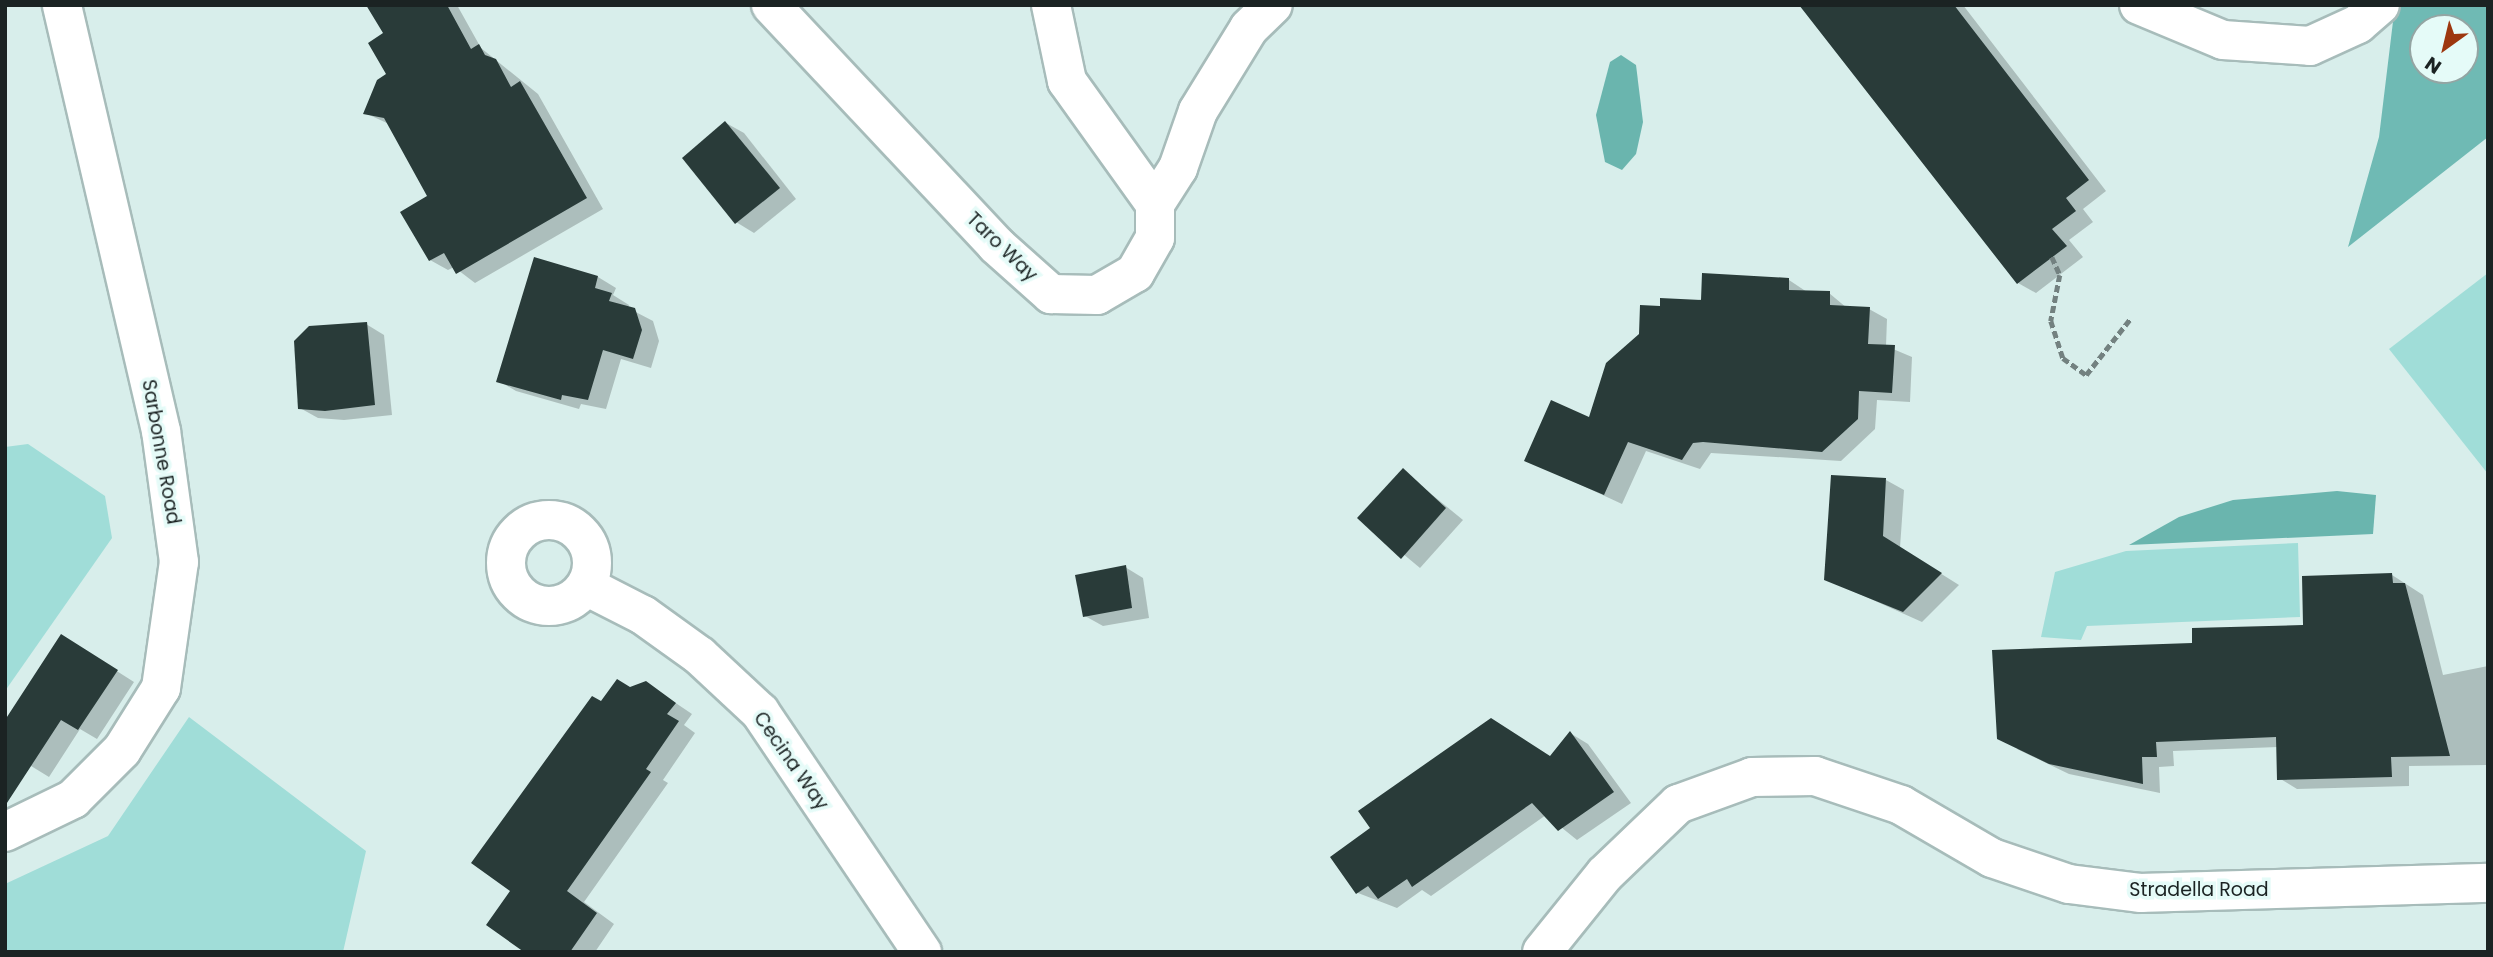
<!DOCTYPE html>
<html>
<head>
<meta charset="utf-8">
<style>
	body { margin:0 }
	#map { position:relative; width:2493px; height:957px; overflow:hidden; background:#d8eeeb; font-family:Poppins,sans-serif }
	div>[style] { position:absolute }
	.green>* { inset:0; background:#a0ddd8 }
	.forest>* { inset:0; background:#6fbab4 }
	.water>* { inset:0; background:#6ab5ae }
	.shadow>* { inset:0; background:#0003 }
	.building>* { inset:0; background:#293b39 }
	.path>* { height:4.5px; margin-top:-2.25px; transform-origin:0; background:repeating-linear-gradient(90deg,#738180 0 7px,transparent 0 10.5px) }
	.roads { filter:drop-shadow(2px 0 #a7bcba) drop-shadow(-2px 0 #a7bcba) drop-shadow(0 2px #a7bcba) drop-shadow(0 -2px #a7bcba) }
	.minor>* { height:38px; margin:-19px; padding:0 19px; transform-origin:19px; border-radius:19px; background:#fff }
	.minor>.ring { margin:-19px; padding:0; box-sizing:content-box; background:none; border:38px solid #fff; border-radius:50% }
	span { translate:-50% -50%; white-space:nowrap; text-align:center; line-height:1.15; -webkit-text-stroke:7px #e5fbf8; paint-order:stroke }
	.street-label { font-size:19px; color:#1b2323 }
	.frame { position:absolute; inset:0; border:7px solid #1b2323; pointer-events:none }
	.north { position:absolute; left:2409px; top:14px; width:70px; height:70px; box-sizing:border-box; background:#e5fbf8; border:2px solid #94a5a3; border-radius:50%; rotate:214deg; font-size:19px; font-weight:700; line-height:28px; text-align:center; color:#1b2323 }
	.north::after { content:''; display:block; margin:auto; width:24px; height:32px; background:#9d370f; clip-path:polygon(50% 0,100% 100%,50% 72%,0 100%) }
</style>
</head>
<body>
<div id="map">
	<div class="green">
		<i style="clip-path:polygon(2488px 273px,2488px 474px,2389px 349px)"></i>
		<i style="clip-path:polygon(28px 444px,105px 496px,112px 538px,5px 691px,5px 447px)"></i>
		<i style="clip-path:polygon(2298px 543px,2300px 617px,2087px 626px,2081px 640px,2041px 637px,2055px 572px,2126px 551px)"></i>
		<i style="clip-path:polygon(189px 717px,366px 851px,343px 952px,5px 952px,5px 884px,108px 836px)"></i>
	</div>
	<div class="forest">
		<i style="clip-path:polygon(evenodd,2395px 5px,2488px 5px,2488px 137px,2348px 247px,2379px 137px,2395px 5px,2423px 28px,2465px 28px,2465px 70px,2423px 70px,2423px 28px)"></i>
	</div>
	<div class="water">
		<i style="clip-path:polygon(1621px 55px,1636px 65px,1643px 122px,1636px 154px,1622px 170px,1605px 162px,1596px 115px,1610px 62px)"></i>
		<i style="clip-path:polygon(2337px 491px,2376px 495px,2373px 534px,2129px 545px,2179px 517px,2233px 500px)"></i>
	</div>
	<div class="shadow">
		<i style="clip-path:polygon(369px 5px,457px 5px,481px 48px,538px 94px,603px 209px,475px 283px,454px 267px,448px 270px,430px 260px,429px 197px,389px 124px,365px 113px,389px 75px,386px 34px)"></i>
		<i style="clip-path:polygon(1801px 5px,1963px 5px,2106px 191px,2083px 209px,2093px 222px,2069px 240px,2083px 257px,2036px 293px,2018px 283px)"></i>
		<i style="clip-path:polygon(726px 123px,744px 133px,796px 199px,754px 233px,736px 222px)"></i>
		<i style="clip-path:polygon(535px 259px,598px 277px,616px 288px,613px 295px,629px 305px,628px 308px,653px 321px,659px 341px,651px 368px,621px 359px,606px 409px,581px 404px,579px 409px,516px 391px,499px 381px)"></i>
		<i style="clip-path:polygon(1789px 280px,1807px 292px,1829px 293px,1847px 308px,1869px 309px,1887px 319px,1886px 346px,1912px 357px,1910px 402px,1877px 400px,1875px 429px,1841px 461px,1711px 453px,1700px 469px,1646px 451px,1622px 504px,1527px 460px,1590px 420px,1662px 308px)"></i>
		<i style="clip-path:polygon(366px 324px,384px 335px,392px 415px,344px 420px,318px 418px,300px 408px)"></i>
		<i style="clip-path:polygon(1403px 471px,1463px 520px,1420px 568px,1360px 518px)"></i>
		<i style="clip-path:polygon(1886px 480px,1904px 490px,1900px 548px,1959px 585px,1922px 622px,1826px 579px)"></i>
		<i style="clip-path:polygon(1125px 567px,1143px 578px,1149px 618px,1103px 626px,1085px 616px)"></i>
		<i style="clip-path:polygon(2392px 575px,2423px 595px,2443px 675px,2488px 666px,2488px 765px,2409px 766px,2409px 786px,2297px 789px,2279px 778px,2278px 747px,2173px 751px,2174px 766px,2159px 767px,2160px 793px,2069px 774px,2017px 749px,2194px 644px,2305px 626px)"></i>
		<i style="clip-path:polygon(79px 647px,134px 682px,97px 739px,80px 729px,49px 777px,5px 750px)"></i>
		<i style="clip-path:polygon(646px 683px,692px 714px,684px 725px,695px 733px,663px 780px,668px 783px,584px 902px,614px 924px,595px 952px,527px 952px,513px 890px,602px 703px)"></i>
		<i style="clip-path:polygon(1570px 733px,1588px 744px,1631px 803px,1577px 840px,1546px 815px,1431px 896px,1422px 890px,1397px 908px,1358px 893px,1332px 857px,1551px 757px)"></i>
	</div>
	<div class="building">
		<i style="clip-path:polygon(366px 5px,447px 5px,471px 49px,479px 44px,485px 55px,496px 59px,511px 87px,520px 81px,587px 198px,456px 274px,444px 253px,429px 261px,400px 212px,427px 196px,384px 118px,363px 114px,377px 80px,386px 74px,368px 43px,383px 33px)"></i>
		<i style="clip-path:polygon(1799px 5px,1954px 5px,2089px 180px,2066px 198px,2076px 211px,2052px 229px,2067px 246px,2017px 284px)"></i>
		<i style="clip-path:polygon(725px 121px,780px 188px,735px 224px,682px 158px)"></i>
		<i style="clip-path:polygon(534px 257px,598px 276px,595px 288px,612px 293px,609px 301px,635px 308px,642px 330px,633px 359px,603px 350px,588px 400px,562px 395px,561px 400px,496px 382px)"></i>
		<i style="clip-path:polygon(1702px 273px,1789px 278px,1789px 290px,1830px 291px,1830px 305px,1870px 307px,1868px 344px,1895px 345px,1892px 393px,1859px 391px,1858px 419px,1822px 452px,1703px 442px,1693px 443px,1682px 460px,1628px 442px,1604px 495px,1524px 461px,1551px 400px,1589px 417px,1606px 363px,1639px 334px,1640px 305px,1660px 306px,1660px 298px,1701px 300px)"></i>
		<i style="clip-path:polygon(367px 322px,375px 405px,325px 411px,298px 409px,294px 341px,309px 326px)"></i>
		<i style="clip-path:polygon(1403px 468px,1446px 508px,1401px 559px,1357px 518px)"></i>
		<i style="clip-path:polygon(1831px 475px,1886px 478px,1883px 536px,1942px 573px,1903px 612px,1824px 580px)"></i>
		<i style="clip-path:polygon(1126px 565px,1132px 608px,1083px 617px,1075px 575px)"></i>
		<i style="clip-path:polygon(2392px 573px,2393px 583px,2405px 583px,2450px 756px,2391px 757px,2392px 777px,2277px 780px,2276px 737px,2156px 742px,2157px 757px,2142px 757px,2143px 784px,2049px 764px,1997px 739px,1992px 650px,2192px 643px,2192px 628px,2303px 625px,2302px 576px)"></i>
		<i style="clip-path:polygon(61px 634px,118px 670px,78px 730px,61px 720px,5px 806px,5px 720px)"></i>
		<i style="clip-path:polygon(617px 679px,630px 687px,646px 681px,676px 703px,667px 714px,679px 721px,646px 769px,651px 772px,567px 891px,597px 913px,570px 952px,524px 952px,486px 925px,510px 891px,471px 863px,592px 696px,601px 701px)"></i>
		<i style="clip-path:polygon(1491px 718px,1550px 756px,1570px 731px,1614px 792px,1558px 831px,1532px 803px,1412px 887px,1407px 879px,1378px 899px,1368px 886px,1356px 894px,1330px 857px,1370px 828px,1358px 811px)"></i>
	</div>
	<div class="path">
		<i style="left:2052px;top:257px;width:20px;rotate:66deg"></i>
		<i style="left:2060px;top:275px;width:47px;rotate:101.1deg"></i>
		<i style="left:2051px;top:321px;width:39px;rotate:72deg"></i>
		<i style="left:2063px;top:358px;width:29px;rotate:36deg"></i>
		<i style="left:2086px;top:375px;width:71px;rotate:-51.8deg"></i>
	</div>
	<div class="roads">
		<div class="minor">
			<i style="left:771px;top:5px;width:329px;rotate:46.8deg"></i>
			<i style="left:996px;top:245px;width:74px;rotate:41.7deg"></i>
			<i style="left:1051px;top:294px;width:46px;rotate:1.2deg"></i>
			<i style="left:1097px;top:295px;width:44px;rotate:-30.1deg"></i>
			<i style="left:1135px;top:273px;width:40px;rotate:-60.3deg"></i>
			<i style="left:1155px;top:238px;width:34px;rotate:-90deg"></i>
			<i style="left:1155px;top:204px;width:151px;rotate:-125.6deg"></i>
			<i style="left:1067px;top:81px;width:78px;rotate:-101.9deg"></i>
			<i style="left:2139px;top:5px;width:91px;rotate:22.6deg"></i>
			<i style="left:2223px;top:40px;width:87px;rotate:3.9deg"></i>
			<i style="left:2310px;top:46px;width:53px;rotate:-24.6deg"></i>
			<i style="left:2358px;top:24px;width:29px;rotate:-41deg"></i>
			<i style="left:1155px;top:204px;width:43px;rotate:-57.4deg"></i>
			<i style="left:1178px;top:168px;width:60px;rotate:-70.7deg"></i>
			<i style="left:1198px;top:111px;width:97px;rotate:-58.4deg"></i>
			<i style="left:1249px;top:28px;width:33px;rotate:-44deg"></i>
			<i class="ring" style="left:506px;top:520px;width:48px;height:48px"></i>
			<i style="left:586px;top:586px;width:64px;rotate:27deg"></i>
			<i style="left:643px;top:615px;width:70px;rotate:35.7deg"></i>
			<i style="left:700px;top:656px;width:82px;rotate:43deg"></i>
			<i style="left:760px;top:712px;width:290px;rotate:56deg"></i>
			<i style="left:5px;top:832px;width:76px;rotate:-25.9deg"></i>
			<i style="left:73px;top:799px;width:69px;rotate:-45deg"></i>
			<i style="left:122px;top:750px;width:73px;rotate:-57.8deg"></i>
			<i style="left:161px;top:688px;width:127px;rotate:-81.9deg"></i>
			<i style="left:179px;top:562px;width:132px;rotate:-97.8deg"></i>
			<i style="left:161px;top:431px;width:437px;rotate:-103.1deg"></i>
			<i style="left:1542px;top:952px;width:100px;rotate:-51.1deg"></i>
			<i style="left:1605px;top:874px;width:101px;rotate:-43.8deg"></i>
			<i style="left:1678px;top:804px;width:79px;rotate:-20deg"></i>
			<i style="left:1752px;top:777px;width:63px;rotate:-0.9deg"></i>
			<i style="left:1815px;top:776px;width:91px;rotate:18.6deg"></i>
			<i style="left:1901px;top:805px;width:105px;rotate:30.2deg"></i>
			<i style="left:1992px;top:858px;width:81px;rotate:18.7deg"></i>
			<i style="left:2069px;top:884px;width:73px;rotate:7.1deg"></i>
			<i style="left:2141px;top:893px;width:347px;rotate:-1.7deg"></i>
		</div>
	</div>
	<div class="street-label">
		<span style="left:1002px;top:247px;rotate:44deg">Taro Way</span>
		<span style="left:161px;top:452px;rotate:80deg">Sarbonne Road</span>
		<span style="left:791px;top:761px;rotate:55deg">Cecina Way</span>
		<span style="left:2199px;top:890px">Stradella Road</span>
	</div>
	<div class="frame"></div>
	<div class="north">N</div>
</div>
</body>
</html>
